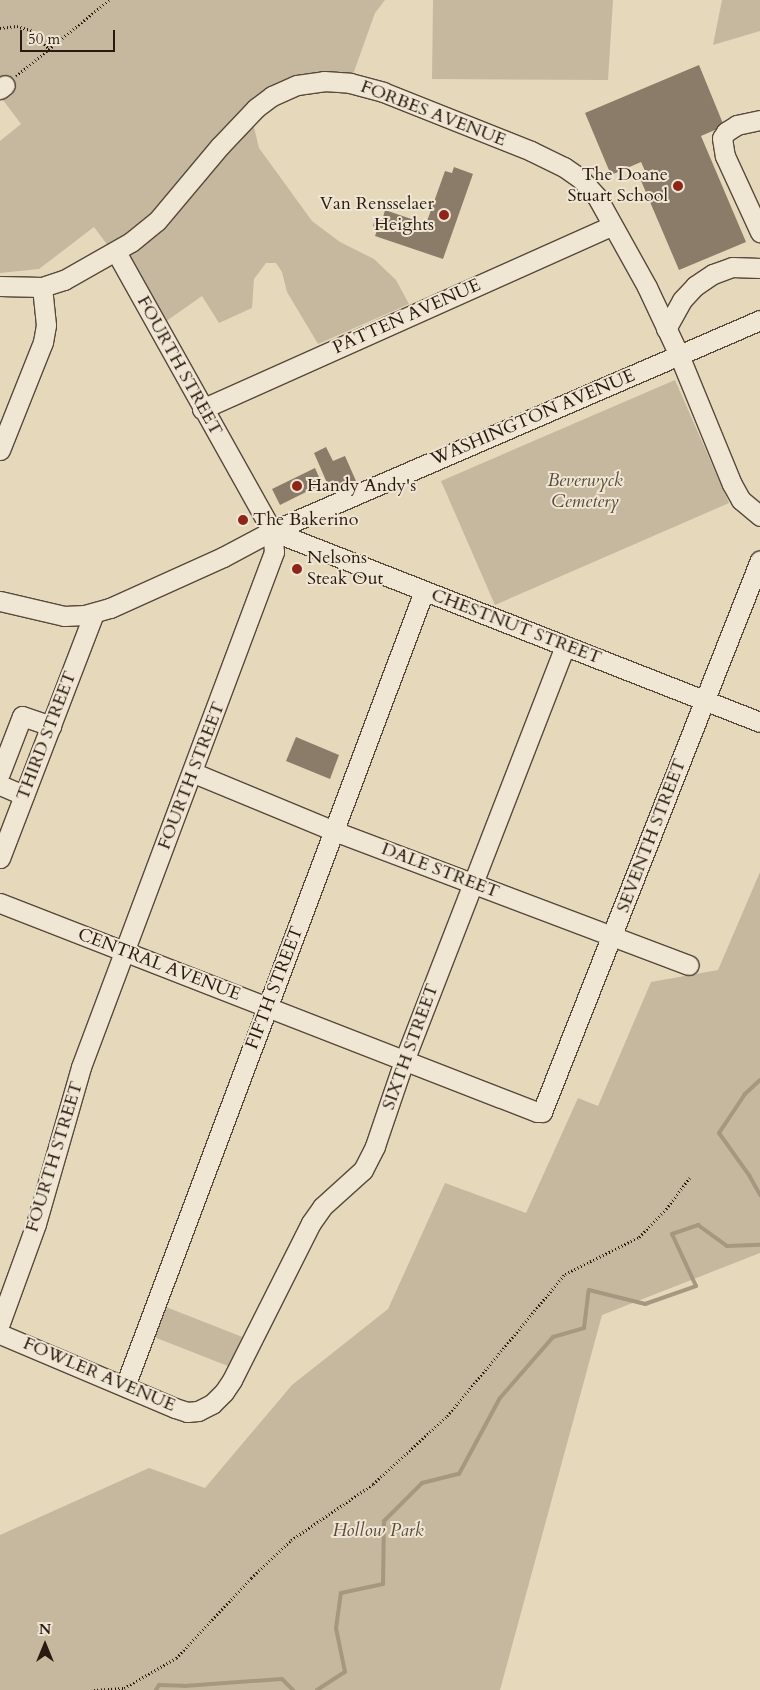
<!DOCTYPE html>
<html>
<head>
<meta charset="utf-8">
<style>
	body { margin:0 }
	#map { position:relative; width:760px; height:1690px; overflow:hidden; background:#e6d8bb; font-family:Cardo,serif }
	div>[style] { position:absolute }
	.green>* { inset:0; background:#c6b89e }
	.stream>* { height:4px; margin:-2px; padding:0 2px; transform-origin:2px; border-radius:2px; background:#a69781 }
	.building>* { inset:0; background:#8b7c69 }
	.path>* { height:2.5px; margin-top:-1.25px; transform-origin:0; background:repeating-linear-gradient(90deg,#291910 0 1px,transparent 0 3.5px) }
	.roads { filter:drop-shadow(1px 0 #58493b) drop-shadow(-1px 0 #58493b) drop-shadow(0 1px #58493b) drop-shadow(0 -1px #58493b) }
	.minor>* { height:19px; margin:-9.5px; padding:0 9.5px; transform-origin:9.5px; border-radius:9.5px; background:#efe6d3 }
	.dots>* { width:14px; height:14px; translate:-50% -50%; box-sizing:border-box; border:2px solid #efe6d3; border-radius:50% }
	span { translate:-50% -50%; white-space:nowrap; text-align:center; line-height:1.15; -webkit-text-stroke:4px #efe6d3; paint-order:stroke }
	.street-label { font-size:18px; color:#291910 }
	.poi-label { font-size:18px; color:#291910 }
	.right { translate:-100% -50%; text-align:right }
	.left { translate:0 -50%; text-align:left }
	.park-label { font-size:18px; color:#58493b; font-style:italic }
	.north { position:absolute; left:20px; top:1620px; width:50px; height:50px; -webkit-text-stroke:4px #efe6d3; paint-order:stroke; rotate:0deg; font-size:14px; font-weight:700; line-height:20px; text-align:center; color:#291910 }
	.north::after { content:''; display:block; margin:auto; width:18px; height:22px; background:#291910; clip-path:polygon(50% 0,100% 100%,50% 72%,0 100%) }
	.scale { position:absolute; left:20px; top:30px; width:95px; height:22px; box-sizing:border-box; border:2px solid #291910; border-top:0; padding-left:6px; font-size:15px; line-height:18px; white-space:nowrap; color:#291910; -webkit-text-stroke:4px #efe6d3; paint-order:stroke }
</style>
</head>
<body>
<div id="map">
	<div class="green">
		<i style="clip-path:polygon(0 0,385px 0,375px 13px,352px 77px,272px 103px,253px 123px,259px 148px,312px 221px,340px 242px,374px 259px,396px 280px,409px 304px,318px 344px,287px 292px,282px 272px,276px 263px,266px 263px,254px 279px,252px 308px,219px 323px,202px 296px,165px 322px,94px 227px,39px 269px,0 273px,0 141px,21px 124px,0 96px)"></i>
		<i style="clip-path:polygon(433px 0,613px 0,608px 80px,432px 79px)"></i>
		<i style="clip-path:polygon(722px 0,760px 0,760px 31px,713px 45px)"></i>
		<i style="clip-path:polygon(675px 380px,729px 503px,495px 605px,441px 481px)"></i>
		<i style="clip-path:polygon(760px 872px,760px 1253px,602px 1315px,500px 1690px,0 1690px,0 1535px,149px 1468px,205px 1488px,292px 1385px,388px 1309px,445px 1183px,526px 1213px,578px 1098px,598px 1106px,651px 982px,718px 970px)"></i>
		<i style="clip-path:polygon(166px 1307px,245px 1338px,233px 1368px,154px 1337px)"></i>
	</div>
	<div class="stream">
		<i style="left:760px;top:1080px;width:21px;rotate:137deg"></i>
		<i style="left:745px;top:1094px;width:47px;rotate:123.7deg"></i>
		<i style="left:719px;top:1133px;width:52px;rotate:54.5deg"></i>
		<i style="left:749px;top:1175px;width:23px;rotate:61deg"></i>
		<i style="left:156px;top:1690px;width:6px;rotate:-59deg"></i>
		<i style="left:159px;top:1685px;width:25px;rotate:2deg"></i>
		<i style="left:184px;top:1686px;width:98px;rotate:-4.1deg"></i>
		<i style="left:282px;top:1679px;width:16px;rotate:45deg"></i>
		<i style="left:317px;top:1690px;width:33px;rotate:-33deg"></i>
		<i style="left:345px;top:1672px;width:45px;rotate:-101.6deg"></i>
		<i style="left:336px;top:1628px;width:35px;rotate:-82deg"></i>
		<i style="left:341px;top:1593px;width:43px;rotate:-12.1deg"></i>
		<i style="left:383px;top:1584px;width:63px;rotate:-89.1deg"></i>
		<i style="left:384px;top:1521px;width:54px;rotate:-45deg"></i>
		<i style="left:422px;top:1483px;width:38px;rotate:-14deg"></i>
		<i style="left:459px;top:1474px;width:86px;rotate:-61.7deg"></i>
		<i style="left:500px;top:1398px;width:81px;rotate:-49deg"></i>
		<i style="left:553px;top:1337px;width:32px;rotate:-16deg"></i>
		<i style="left:584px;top:1328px;width:38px;rotate:-83deg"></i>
		<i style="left:589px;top:1290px;width:58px;rotate:14deg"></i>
		<i style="left:645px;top:1304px;width:54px;rotate:-19.4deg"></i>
		<i style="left:696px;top:1286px;width:57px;rotate:-114.8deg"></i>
		<i style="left:672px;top:1234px;width:28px;rotate:-19deg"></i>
		<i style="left:698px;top:1225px;width:36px;rotate:36deg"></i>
		<i style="left:727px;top:1246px;width:33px;rotate:-2deg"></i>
	</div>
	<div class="building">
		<i style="clip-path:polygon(699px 65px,724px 126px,701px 136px,746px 242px,679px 270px,639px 176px,646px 173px,641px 162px,611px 175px,585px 113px)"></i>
		<i style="clip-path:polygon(454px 167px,473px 174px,443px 259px,375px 236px,378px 228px,373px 226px,375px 219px,382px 221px,385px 210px,426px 224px,445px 171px,452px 173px)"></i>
		<i style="clip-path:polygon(326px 447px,333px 461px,345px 456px,356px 481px,331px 492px,314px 453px)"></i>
		<i style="clip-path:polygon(315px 468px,322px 484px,280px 505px,272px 489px)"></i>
		<i style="clip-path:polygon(296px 737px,339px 755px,330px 779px,286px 761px)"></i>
	</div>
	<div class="path">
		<i style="left:0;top:28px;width:17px;rotate:-7deg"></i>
		<i style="left:17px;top:26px;width:17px;rotate:17deg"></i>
		<i style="left:33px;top:31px;width:24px;rotate:48deg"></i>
		<i style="left:16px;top:76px;width:120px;rotate:-39.3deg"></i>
		<i style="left:94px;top:1690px;width:30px;rotate:-4deg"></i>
		<i style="left:124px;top:1688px;width:60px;rotate:-30deg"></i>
		<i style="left:176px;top:1658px;width:110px;rotate:-46.8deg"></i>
		<i style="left:251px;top:1578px;width:55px;rotate:-43.5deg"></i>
		<i style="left:291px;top:1540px;width:99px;rotate:-34.3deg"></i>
		<i style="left:373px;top:1484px;width:100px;rotate:-42.6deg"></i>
		<i style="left:447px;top:1416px;width:185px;rotate:-50.3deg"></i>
		<i style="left:565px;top:1274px;width:83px;rotate:-26.6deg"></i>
		<i style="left:639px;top:1237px;width:39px;rotate:-46deg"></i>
		<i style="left:666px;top:1209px;width:39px;rotate:-53deg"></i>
	</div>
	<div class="roads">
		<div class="minor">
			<i style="left:0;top:89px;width:6px;rotate:-39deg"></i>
			<i style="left:760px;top:120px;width:24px;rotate:168deg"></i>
			<i style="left:737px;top:125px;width:13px;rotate:148deg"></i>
			<i style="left:726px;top:132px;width:7px;rotate:124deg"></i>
			<i style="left:722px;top:138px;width:18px;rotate:81deg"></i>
			<i style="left:725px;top:156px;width:84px;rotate:65.3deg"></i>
			<i style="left:0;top:286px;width:42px;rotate:1.4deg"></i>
			<i style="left:42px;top:287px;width:23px;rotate:-18deg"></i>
			<i style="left:64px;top:280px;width:77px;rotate:-29.6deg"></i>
			<i style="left:131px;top:242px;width:33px;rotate:-39deg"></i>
			<i style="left:157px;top:221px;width:98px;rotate:-50deg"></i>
			<i style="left:220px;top:146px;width:52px;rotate:-46.5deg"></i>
			<i style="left:256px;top:108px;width:20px;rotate:-37deg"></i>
			<i style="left:272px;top:96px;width:27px;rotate:-24deg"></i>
			<i style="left:297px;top:85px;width:27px;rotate:-8deg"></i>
			<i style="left:324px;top:81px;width:26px;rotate:4deg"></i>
			<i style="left:350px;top:83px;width:34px;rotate:15deg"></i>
			<i style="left:383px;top:92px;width:159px;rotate:21.7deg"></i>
			<i style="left:531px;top:151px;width:37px;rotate:26deg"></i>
			<i style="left:564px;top:167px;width:19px;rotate:35deg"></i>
			<i style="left:580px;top:178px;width:25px;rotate:48deg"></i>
			<i style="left:597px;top:197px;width:103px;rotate:60.9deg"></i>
			<i style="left:647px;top:287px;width:75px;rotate:64.8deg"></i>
			<i style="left:679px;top:355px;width:139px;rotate:67.7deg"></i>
			<i style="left:732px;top:484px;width:18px;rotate:61deg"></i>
			<i style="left:741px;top:500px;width:25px;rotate:40deg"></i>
			<i style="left:666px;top:329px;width:33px;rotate:-61deg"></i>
			<i style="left:682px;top:300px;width:19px;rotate:-47deg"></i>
			<i style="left:695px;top:286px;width:22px;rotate:-34deg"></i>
			<i style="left:713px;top:274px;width:20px;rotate:-20deg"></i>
			<i style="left:732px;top:267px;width:28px;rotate:2deg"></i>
			<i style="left:202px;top:409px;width:449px;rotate:-24.1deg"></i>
			<i style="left:0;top:450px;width:116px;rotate:-68.3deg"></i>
			<i style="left:43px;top:342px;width:17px;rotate:-80deg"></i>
			<i style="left:46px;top:325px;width:38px;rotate:-96deg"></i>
			<i style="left:272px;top:531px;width:524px;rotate:21.38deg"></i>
			<i style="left:0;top:601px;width:66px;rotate:13.2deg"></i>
			<i style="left:64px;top:616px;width:21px;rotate:-3deg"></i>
			<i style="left:85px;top:615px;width:26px;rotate:-16deg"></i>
			<i style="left:110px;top:608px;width:124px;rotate:-24.3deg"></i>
			<i style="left:223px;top:557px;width:55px;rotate:-28deg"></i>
			<i style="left:272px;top:531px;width:532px;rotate:-23.38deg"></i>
			<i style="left:0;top:773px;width:61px;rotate:-68.9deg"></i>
			<i style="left:22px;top:716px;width:31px;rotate:19deg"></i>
			<i style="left:194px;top:773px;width:152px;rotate:22.5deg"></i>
			<i style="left:334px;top:831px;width:379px;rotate:20.7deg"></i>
			<i style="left:0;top:785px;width:26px;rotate:23deg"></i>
			<i style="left:0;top:858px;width:262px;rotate:-69deg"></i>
			<i style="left:0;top:903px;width:576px;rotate:21.27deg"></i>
			<i style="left:537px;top:1112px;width:5px"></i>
			<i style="left:542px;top:1112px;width:593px;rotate:-68.45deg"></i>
			<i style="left:0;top:1323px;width:105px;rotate:-70deg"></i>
			<i style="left:36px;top:1224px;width:163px;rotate:-74deg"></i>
			<i style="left:81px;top:1067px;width:550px;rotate:-69.46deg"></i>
			<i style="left:274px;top:552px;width:21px;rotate:-95deg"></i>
			<i style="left:272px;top:531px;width:320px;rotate:-119.2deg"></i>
			<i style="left:0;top:1334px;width:190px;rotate:22.9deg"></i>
			<i style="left:175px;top:1408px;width:13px;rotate:18deg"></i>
			<i style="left:187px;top:1412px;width:11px;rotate:-5deg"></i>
			<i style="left:198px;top:1411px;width:16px;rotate:-27deg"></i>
			<i style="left:212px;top:1404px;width:17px;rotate:-45deg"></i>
			<i style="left:224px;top:1392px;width:14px;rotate:-56deg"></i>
			<i style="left:232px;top:1380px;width:176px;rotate:-63.3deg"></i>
			<i style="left:311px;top:1223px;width:19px;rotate:-55deg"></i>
			<i style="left:322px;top:1207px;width:55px;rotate:-42.1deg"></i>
			<i style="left:363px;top:1170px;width:27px;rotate:-63deg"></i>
			<i style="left:375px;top:1146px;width:90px;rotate:-71.2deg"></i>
			<i style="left:404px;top:1061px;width:445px;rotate:-68.8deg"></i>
			<i style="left:125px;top:1386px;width:849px;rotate:-69.39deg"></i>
		</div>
	</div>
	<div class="dots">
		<i style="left:678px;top:186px;background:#8f2418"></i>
		<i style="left:444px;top:215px;background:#8f2418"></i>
		<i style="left:297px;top:486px;background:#8f2418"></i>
		<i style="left:243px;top:520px;background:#8f2418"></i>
		<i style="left:297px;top:569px;background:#8f2418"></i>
	</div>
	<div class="street-label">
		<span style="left:433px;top:114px;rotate:21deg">FORBES AVENUE</span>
		<span style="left:407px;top:317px;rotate:-24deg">PATTEN AVENUE</span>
		<span style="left:179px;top:366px;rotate:61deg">FOURTH STREET</span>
		<span style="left:533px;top:418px;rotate:-23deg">WASHINGTON AVENUE</span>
		<span style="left:516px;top:627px;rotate:21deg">CHESTNUT STREET</span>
		<span style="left:47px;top:736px;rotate:-69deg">THIRD STREET</span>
		<span style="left:192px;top:776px;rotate:-69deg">FOURTH STREET</span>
		<span style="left:652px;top:836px;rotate:-69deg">SEVENTH STREET</span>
		<span style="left:440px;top:871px;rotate:21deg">DALE STREET</span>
		<span style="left:159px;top:965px;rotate:21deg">CENTRAL AVENUE</span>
		<span style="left:275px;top:988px;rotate:-69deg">FIFTH STREET</span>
		<span style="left:411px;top:1047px;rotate:-70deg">SIXTH STREET</span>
		<span style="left:55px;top:1157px;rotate:-73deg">FOURTH STREET</span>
		<span style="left:99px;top:1375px;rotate:23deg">FOWLER AVENUE</span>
	</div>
	<div class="poi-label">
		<span class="right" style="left:668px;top:186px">The Doane<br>Stuart School</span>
		<span class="right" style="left:434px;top:215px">Van Rensselaer<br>Heights</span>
		<span class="left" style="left:307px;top:486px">Handy Andy's</span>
		<span class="left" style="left:253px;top:520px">The Bakerino</span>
		<span class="left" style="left:307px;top:569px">Nelsons<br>Steak Out</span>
	</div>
	<div class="park-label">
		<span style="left:585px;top:492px">Beverwyck<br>Cemetery</span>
		<span style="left:378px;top:1531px">Hollow Park</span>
	</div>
	<div class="north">N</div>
	<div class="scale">50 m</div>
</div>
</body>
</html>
